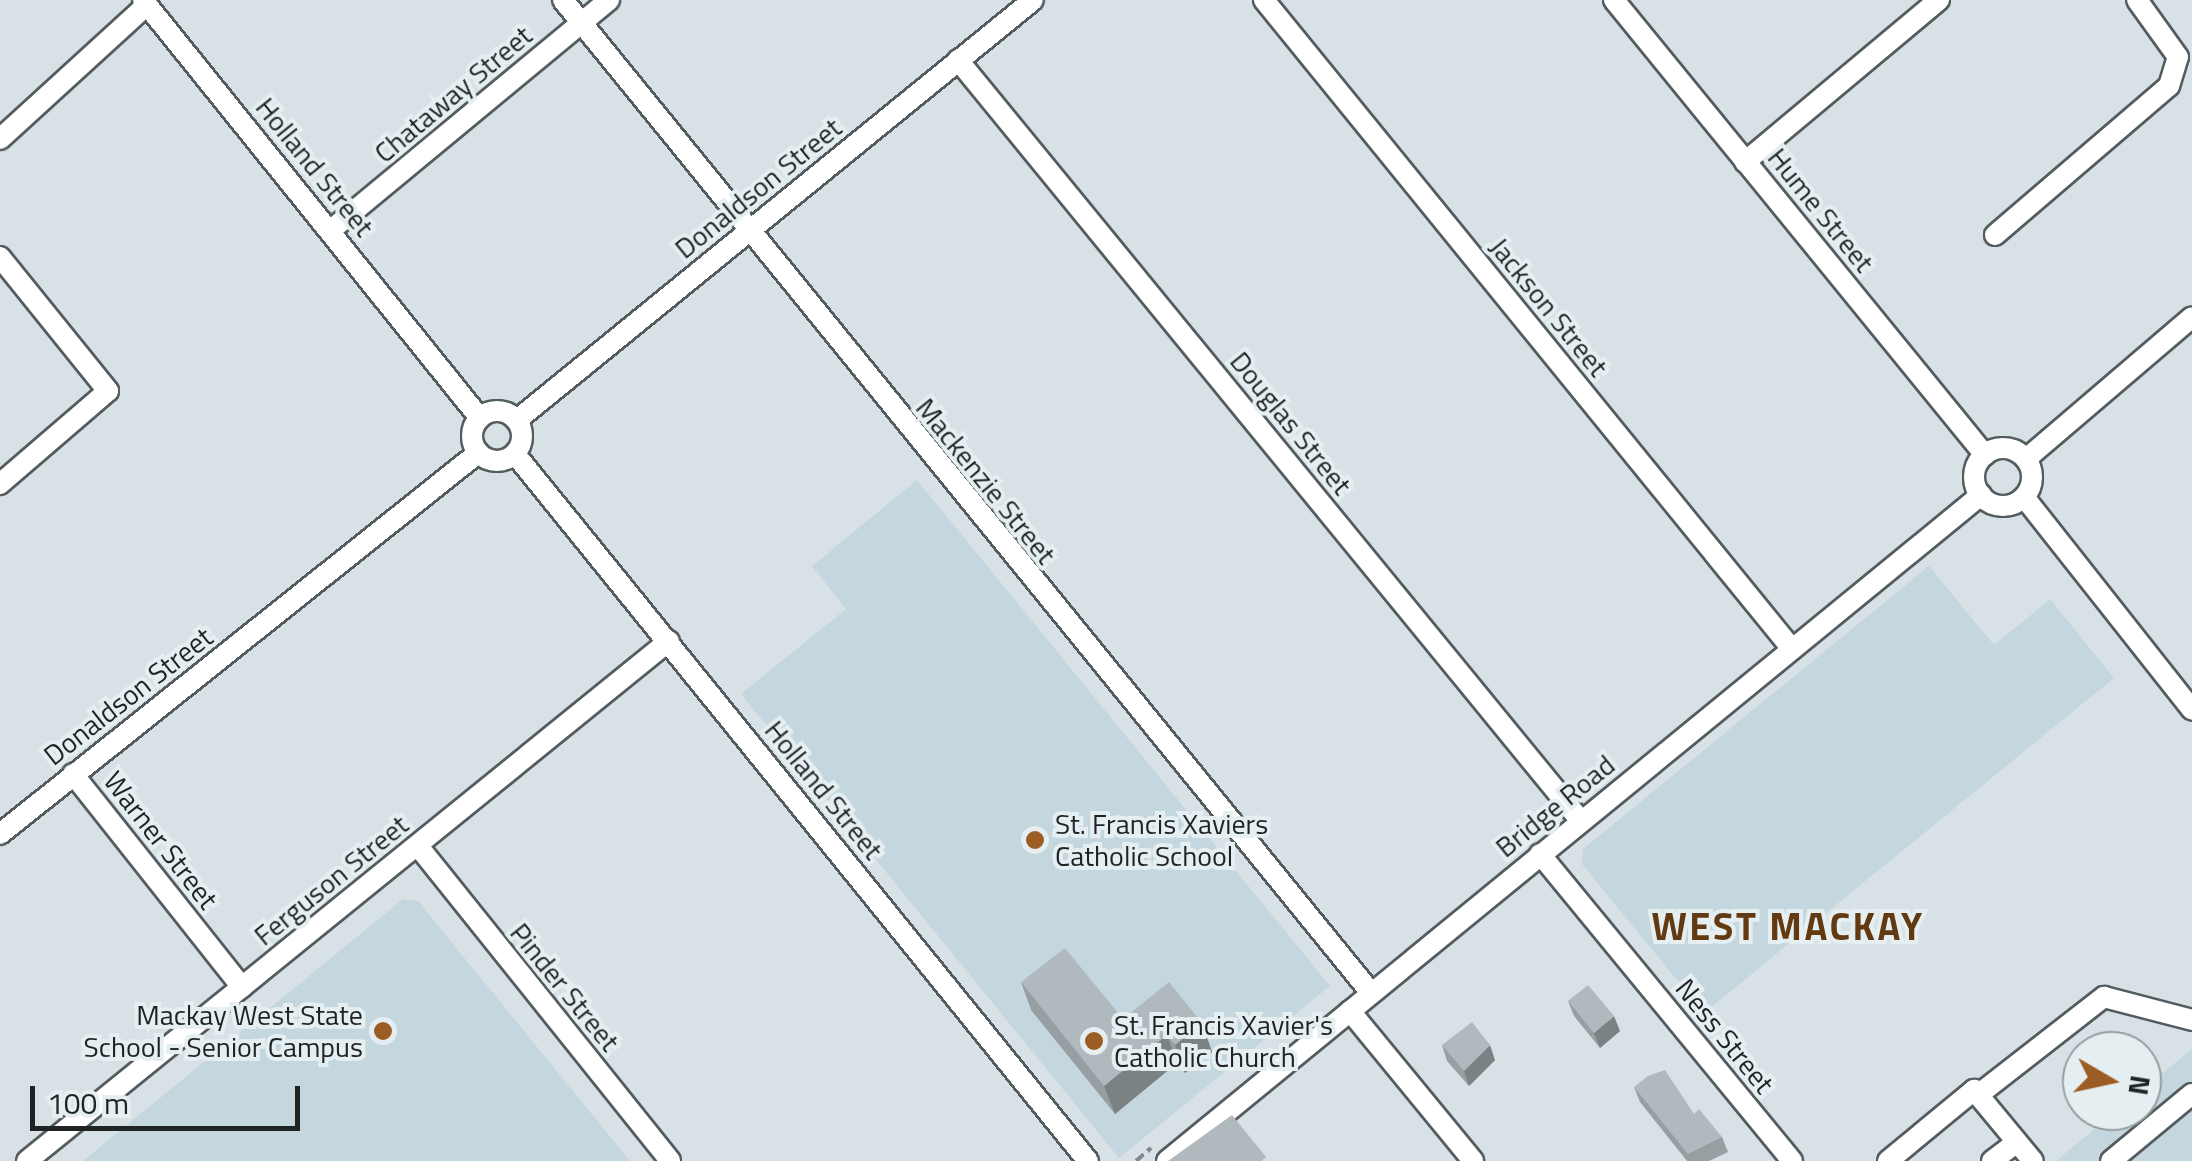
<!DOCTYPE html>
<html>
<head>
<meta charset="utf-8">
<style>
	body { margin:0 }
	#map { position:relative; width:2192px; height:1161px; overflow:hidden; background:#d8e1e5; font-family:"Titillium Web",sans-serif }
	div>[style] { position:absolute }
	.built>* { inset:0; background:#c5d7de }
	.path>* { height:4px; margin-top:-2px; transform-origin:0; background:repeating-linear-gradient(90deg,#82888b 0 10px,transparent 0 15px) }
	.roads { filter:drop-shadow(2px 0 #545c5f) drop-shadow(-2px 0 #545c5f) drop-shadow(0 2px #545c5f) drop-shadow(0 -2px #545c5f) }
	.minor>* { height:20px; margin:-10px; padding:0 10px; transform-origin:10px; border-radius:10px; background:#fff }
	.minor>.ring { margin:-10px; padding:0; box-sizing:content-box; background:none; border:20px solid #fff; border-radius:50% }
	.wall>* { inset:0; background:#979fa3 }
	.shaded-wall>* { inset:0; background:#7b8284 }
	.building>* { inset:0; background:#b0b9bd }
	.dots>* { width:28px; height:28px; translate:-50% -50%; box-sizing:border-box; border:5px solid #e5eff2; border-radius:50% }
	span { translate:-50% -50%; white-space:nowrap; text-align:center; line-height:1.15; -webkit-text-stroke:8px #e5eff2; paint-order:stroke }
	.street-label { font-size:28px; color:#1f2324 }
	.poi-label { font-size:28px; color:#1f2324 }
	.left { translate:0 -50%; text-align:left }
	.right { translate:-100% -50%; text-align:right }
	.district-label { font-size:38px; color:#633911; font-weight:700; letter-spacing:2.5px }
	.north { position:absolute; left:2062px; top:1031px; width:100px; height:100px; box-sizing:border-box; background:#e5eff2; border:2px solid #969da0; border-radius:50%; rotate:99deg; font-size:28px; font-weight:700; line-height:40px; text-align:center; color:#1f2324 }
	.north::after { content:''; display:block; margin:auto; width:35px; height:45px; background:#9b5d23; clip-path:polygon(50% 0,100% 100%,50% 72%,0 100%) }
	.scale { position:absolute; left:30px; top:1086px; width:270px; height:45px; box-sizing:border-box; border:5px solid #1f2324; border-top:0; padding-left:12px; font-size:30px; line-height:35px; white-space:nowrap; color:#1f2324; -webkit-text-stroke:8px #e5eff2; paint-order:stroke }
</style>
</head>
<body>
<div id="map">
	<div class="built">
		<i style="clip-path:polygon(917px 480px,1330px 986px,1119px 1158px,741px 694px,846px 609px,812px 566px)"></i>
		<i style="clip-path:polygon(1929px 566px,1994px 645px,2050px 599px,2114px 678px,1704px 1013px,1582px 864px,1583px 849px)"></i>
		<i style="clip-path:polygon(403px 899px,418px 901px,630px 1161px,83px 1161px)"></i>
		<i style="clip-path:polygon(2192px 1049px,2192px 1161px,2056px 1161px,2116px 1111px,2142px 1111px,2142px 1090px)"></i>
	</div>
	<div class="path">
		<i style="left:1136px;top:1161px;width:20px;rotate:-41deg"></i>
	</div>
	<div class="roads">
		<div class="minor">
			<i style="left:143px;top:0;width:536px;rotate:51.14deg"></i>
			<i style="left:563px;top:0;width:1280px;rotate:50.86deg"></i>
			<i style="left:1264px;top:0;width:837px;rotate:50.87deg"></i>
			<i style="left:1614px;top:0;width:587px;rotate:50.81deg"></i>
			<i style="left:958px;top:60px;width:982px;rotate:50.7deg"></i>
			<i style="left:0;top:139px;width:199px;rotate:-42.4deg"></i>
			<i style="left:1745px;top:162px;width:253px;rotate:-39.9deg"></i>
			<i style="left:331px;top:230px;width:361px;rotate:-39.6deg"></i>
			<i style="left:1995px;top:235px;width:229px;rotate:-40.6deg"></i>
			<i style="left:2169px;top:86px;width:30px;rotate:-73deg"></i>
			<i style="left:2178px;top:57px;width:70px;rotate:-125.7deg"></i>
			<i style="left:0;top:257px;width:172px;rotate:51.1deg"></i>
			<i style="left:108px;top:391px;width:143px;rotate:139.3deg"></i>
			<i class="ring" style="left:472px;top:411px;width:30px;height:30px"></i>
			<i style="left:517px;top:420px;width:665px;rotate:-39.14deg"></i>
			<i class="ring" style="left:1974px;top:448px;width:38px;height:38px"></i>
			<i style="left:515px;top:454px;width:910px;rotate:50.98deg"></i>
			<i style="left:2026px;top:459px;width:218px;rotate:-40.5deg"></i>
			<i style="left:2024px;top:497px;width:271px;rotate:51.7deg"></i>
			<i style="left:73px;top:774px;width:272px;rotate:51.6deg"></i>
			<i style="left:0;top:834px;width:611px;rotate:-38.56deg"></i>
			<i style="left:418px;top:846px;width:403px;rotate:51.3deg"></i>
			<i style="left:1540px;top:854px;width:397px;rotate:50.6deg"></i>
			<i style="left:1350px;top:1011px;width:194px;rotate:50.6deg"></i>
			<i style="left:1978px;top:1095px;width:160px;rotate:-37.9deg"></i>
			<i style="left:2104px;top:997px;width:91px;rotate:14.6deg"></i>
			<i style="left:27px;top:1161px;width:826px;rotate:-39.01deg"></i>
			<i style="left:1167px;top:1161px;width:1052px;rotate:-39.29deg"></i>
			<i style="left:1888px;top:1161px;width:112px;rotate:-39.5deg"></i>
			<i style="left:1974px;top:1090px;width:92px;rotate:50.3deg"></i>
			<i style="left:1992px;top:1161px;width:31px;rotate:-37deg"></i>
			<i style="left:2111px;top:1161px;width:105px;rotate:-39.6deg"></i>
		</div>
	</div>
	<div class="wall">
		<i style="clip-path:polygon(1021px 982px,1123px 1019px,1202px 1023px,1212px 1052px,1185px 1073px,1177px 1063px,1115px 1114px,1031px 1010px)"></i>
		<i style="clip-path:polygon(1568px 1001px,1620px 1031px,1600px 1048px,1574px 1016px)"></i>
		<i style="clip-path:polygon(1442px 1045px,1495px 1060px,1469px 1086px,1447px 1061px)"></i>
		<i style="clip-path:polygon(1634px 1087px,1694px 1114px,1722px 1137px,1728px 1152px,1709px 1161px,1687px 1161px,1640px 1102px)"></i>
	</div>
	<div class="shaded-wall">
		<i style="clip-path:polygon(1614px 1016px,1620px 1031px,1600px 1048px,1594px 1033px)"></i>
		<i style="clip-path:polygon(1202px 1023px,1212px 1052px,1185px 1073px,1175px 1045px)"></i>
		<i style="clip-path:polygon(1167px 1035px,1177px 1063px,1115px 1114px,1104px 1086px)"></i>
		<i style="clip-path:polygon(1490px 1045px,1495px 1060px,1469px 1086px,1464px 1071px)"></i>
	</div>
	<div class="building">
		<i style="clip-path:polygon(1065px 948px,1123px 1019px,1169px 982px,1202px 1023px,1175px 1045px,1167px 1035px,1104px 1086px,1021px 982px)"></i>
		<i style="clip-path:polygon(1588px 985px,1614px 1016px,1594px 1033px,1568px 1001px)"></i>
		<i style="clip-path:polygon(1472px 1022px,1490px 1045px,1464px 1071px,1442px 1045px)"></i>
		<i style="clip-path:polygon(1665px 1070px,1694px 1114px,1699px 1109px,1722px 1137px,1688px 1154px,1634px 1087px,1648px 1076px)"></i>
		<i style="clip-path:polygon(1232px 1115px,1266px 1157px,1262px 1161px,1168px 1161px)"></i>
	</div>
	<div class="dots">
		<i style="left:1035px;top:840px;background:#9b5d23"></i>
		<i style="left:383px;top:1031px;background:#9b5d23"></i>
		<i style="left:1094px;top:1041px;background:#9b5d23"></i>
	</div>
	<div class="street-label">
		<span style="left:453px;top:94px;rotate:-40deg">Chataway Street</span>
		<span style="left:315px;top:167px;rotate:51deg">Holland Street</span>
		<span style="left:758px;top:188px;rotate:-39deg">Donaldson Street</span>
		<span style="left:1821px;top:210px;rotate:51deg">Hume Street</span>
		<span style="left:1549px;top:307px;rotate:51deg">Jackson Street</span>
		<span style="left:1291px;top:423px;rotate:51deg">Douglas Street</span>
		<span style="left:986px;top:481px;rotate:51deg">Mackenzie Street</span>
		<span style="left:128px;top:696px;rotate:-38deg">Donaldson Street</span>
		<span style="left:824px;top:790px;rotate:51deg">Holland Street</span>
		<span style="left:1555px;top:806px;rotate:-39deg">Bridge Road</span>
		<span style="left:161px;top:840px;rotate:52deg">Warner Street</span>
		<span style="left:331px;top:880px;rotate:-39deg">Ferguson Street</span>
		<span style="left:565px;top:987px;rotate:51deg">Pinder Street</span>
		<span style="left:1725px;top:1036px;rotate:51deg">Ness Street</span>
	</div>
	<div class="poi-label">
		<span class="left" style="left:1055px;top:840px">St. Francis Xaviers<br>Catholic School</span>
		<span class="right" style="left:363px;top:1031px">Mackay West State<br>School - Senior Campus</span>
		<span class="left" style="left:1114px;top:1041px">St. Francis Xavier's<br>Catholic Church</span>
	</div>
	<div class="district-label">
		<span style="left:1788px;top:927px">WEST MACKAY</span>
	</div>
	<div class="north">N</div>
	<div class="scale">100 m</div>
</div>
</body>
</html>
